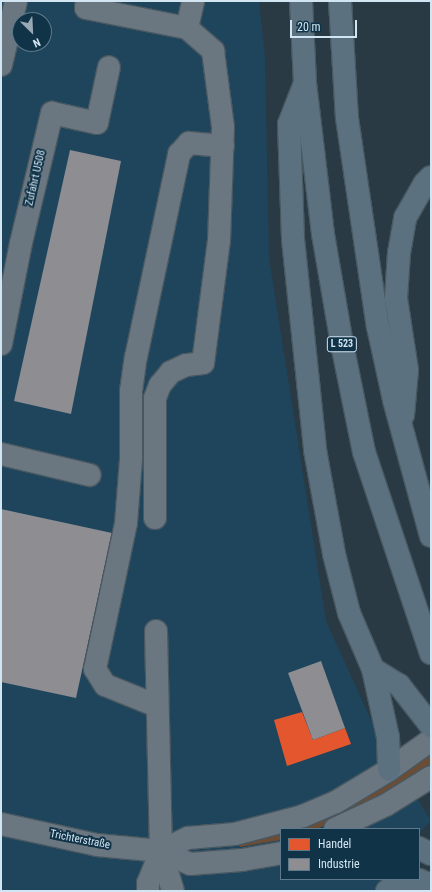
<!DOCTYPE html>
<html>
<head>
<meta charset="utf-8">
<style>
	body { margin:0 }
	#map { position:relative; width:432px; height:892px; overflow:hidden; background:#293a45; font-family:"Roboto Condensed",sans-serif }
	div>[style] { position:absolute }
	.built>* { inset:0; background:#1e455c }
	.green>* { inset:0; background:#6b4c34 }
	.shops>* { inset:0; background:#e4572e }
	.industry>* { inset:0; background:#8d8d92 }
	.roads { filter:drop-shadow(1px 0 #485861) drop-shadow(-1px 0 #485861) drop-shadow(0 1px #485861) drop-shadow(0 -1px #485861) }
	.minor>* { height:22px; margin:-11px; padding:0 11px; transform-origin:11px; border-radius:11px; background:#6a7680 }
	.highway>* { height:22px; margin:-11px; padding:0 11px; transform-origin:11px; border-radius:11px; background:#5c7180 }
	span { translate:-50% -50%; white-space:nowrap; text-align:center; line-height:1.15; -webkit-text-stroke:4px #113347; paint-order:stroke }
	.shield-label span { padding:1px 3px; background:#113347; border:1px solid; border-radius:3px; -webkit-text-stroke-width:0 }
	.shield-label { font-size:10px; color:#d2e5f2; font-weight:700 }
	.street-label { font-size:11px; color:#d2e5f2 }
	.frame { position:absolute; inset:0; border:2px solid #d2e5f2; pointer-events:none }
	.legend { position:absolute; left:280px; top:828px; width:140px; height:52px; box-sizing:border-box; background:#113347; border:1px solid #5e7a8b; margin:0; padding:5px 7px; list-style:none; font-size:12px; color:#d2e5f2 }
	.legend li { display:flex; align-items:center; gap:8px; height:20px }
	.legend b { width:20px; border:1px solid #5e7a8b }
	.north { position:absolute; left:12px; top:12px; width:40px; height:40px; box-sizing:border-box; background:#113347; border:1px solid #5e7a8b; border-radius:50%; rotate:156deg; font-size:11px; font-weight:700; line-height:16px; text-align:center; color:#d2e5f2 }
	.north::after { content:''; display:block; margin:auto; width:14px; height:18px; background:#97a9b5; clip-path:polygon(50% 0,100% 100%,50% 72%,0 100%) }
	.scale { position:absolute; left:290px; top:20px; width:67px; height:18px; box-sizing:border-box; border:2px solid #d2e5f2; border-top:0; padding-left:5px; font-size:12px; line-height:14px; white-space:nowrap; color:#d2e5f2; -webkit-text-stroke:3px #113347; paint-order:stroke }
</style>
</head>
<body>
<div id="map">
	<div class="built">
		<i style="clip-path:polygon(evenodd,1px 1px,259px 1px,265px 58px,269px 258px,326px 621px,376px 731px,431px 821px,419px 833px,419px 829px,281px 829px,281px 879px,419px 879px,430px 891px,1px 891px,1px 1px,20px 20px,44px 20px,44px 44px,20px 44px,20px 20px)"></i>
	</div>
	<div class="green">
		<i style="clip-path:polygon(431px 753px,431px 767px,397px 790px,317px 829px,284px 829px)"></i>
		<i style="clip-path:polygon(281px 830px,281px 840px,240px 847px,239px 840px)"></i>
	</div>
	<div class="shops">
		<i style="clip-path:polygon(302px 712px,313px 740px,345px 728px,351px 744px,287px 766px,274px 720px)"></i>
	</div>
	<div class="industry">
		<i style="clip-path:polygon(70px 150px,121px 161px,71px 414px,14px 401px)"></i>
		<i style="clip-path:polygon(1px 509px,112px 533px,76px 698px,1px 682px)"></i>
		<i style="clip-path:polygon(321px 661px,345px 728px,313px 740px,288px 673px)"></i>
	</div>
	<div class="roads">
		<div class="minor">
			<i style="left:87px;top:1px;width:7px;rotate:98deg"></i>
			<i style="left:86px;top:8px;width:103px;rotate:11.2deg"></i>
			<i style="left:187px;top:28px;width:35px;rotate:41deg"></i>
			<i style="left:213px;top:51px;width:77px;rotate:82.5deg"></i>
			<i style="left:223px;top:127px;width:113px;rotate:92deg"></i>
			<i style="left:219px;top:240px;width:124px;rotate:97.4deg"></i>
			<i style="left:203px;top:363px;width:17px;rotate:173deg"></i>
			<i style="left:186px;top:365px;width:17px;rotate:155deg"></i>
			<i style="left:171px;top:372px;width:17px;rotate:130deg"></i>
			<i style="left:160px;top:385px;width:14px;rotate:111deg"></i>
			<i style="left:155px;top:398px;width:120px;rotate:90deg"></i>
			<i style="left:187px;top:28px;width:28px;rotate:-77deg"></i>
			<i style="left:1px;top:65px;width:66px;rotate:-76.8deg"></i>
			<i style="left:1px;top:344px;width:103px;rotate:-78.8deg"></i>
			<i style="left:21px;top:243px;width:134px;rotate:-76.6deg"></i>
			<i style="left:52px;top:113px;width:46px;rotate:12.5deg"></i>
			<i style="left:97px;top:123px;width:57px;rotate:-77.9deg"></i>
			<i style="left:1px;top:454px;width:91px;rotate:13.3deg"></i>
			<i style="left:156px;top:631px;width:220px;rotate:88.7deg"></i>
			<i style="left:161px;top:851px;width:42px;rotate:73.3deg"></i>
			<i style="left:157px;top:706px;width:56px;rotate:-158deg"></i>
			<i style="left:105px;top:685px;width:19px;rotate:-122deg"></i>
			<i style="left:95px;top:669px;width:149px;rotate:-78deg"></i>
			<i style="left:126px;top:523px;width:64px;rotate:-85.5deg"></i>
			<i style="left:131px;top:459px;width:68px;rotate:-90deg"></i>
			<i style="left:131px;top:391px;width:34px;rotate:-82deg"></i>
			<i style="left:136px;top:357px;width:208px;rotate:-78deg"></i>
			<i style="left:179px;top:154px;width:15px;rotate:-48deg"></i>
			<i style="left:189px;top:143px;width:34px;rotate:5deg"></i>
			<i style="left:1px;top:824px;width:98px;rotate:12.3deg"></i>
			<i style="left:97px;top:845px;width:64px;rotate:5.4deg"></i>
			<i style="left:161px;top:851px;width:32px;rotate:24deg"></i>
			<i style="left:190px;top:864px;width:52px;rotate:-4.4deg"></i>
			<i style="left:242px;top:860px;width:40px;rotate:-10deg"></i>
			<i style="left:335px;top:829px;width:56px;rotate:-25.2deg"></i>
			<i style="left:386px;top:805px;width:53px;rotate:-31.9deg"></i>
			<i style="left:161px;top:851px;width:30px;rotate:-26deg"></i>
			<i style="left:188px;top:838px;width:47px;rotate:-4.9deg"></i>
			<i style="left:235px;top:834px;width:70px;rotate:-14.8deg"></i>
			<i style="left:303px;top:816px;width:36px;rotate:-23deg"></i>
			<i style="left:336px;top:802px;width:62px;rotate:-31.1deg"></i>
			<i style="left:389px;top:770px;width:52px;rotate:-35.5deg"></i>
			<i style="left:148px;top:891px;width:8px;rotate:-90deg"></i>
			<i style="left:148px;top:883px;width:35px;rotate:-68deg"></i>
		</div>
		<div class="highway">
			<i style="left:301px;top:1px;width:82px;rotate:87.2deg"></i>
			<i style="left:305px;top:83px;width:152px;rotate:83.2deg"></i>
			<i style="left:323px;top:234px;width:112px;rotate:80.2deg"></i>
			<i style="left:342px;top:344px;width:110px;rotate:78.5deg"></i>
			<i style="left:364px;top:452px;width:212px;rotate:71.6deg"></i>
			<i style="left:340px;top:1px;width:117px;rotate:86.6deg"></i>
			<i style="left:347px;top:118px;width:211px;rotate:81.6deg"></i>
			<i style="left:378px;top:327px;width:75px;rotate:77.6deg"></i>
			<i style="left:394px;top:400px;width:141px;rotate:74.8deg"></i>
			<i style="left:305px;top:83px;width:44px;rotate:111.3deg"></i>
			<i style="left:289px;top:124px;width:115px;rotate:88deg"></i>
			<i style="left:293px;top:239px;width:212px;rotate:84deg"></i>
			<i style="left:315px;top:450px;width:106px;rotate:79.6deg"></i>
			<i style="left:334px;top:554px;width:61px;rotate:75.7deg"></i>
			<i style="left:349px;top:613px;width:61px;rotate:66.8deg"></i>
			<i style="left:373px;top:669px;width:70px;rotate:77.6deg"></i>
			<i style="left:388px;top:737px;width:33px;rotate:88deg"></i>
			<i style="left:403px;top:415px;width:45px;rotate:-84.9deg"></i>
			<i style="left:407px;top:370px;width:73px;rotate:-98.7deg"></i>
			<i style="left:396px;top:298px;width:45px;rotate:-86.2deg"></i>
			<i style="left:399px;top:253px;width:36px;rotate:-80deg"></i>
			<i style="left:405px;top:218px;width:40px;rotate:-60.3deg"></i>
			<i style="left:425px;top:183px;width:8px;rotate:-45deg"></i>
			<i style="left:373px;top:669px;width:31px;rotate:32deg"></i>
			<i style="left:399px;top:685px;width:52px;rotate:52deg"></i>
			<i style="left:419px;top:848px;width:13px;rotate:27deg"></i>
			<i style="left:387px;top:891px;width:11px;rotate:-41deg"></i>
			<i style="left:395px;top:884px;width:24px;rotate:-9deg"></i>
			<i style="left:419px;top:880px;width:13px;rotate:23deg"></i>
		</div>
	</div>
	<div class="shield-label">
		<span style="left:342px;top:344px">L 523</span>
	</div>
	<div class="street-label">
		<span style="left:36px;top:178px;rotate:-77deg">Zufahrt U508</span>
		<span style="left:80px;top:840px;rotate:11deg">Trichterstraße</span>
	</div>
	<div class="frame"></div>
	<ul class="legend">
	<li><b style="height:11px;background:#e4572e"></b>Handel</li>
	<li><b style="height:11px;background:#8d8d92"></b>Industrie</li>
	</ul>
	<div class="north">N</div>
	<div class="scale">20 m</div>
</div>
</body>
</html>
